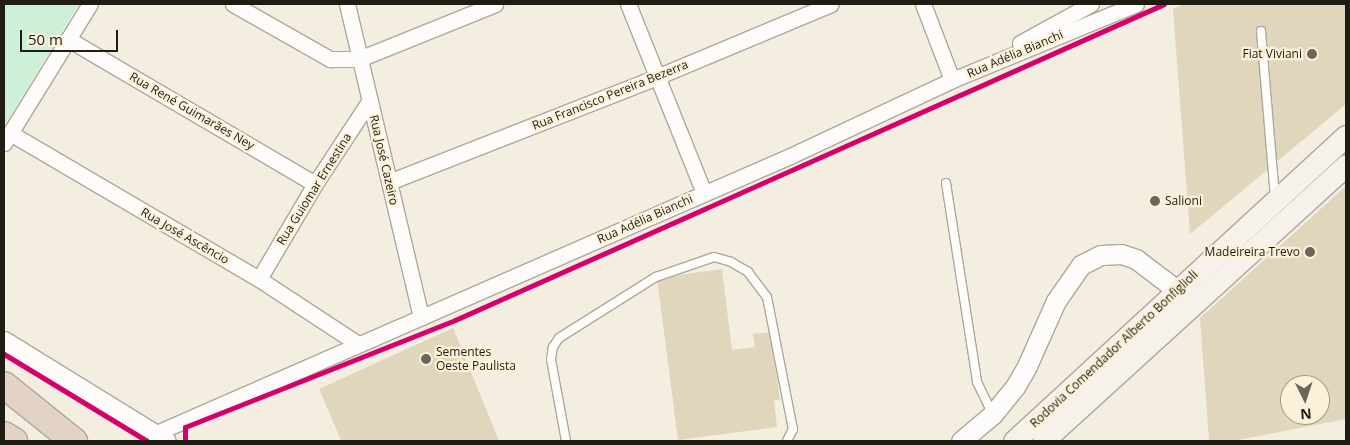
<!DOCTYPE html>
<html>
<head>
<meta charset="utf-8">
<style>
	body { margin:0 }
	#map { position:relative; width:1350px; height:445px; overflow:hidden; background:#f3eee0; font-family:"Open Sans",sans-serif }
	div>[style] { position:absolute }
	.green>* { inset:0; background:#cef0d8 }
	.building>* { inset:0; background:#dfd6bb }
	.roads { filter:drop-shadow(1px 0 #aca89d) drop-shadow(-1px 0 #aca89d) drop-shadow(0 1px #aca89d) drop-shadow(0 -1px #aca89d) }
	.service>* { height:8px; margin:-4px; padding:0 4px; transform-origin:4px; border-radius:4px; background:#fdfcfa }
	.minor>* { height:15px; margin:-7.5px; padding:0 7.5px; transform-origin:7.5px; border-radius:7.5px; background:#fdfcfa }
	.tertiary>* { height:19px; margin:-9.5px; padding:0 9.5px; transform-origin:9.5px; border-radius:9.5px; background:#fdfcfa }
	.secondary>* { height:21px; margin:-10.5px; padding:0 10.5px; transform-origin:10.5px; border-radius:10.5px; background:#f6f1ea }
	.motorway>* { height:26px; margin:-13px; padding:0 13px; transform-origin:13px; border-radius:13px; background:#e2d3c4 }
	.cycleway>* { height:5px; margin:-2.5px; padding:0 2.5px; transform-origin:2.5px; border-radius:2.5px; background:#d6006c }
	.dots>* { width:14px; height:14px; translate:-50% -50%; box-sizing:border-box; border:2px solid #fbf1d8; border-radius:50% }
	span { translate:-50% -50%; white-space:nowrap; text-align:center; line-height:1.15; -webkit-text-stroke:4.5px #fbf1d8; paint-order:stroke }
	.street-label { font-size:12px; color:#1f1c13 }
	.poi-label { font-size:12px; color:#1f1c13 }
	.right { translate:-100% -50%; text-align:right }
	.left { translate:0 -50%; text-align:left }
	.frame { position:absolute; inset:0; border:5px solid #1f1c13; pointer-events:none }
	.north { position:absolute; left:1280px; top:375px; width:50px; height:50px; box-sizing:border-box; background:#fbf1d8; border:1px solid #a39c89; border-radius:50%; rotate:176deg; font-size:14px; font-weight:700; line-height:20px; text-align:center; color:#1f1c13 }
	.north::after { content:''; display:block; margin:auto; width:18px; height:22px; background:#69665b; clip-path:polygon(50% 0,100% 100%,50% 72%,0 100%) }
	.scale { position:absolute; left:20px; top:30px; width:98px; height:22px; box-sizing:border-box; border:2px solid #1f1c13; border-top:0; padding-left:6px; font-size:15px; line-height:18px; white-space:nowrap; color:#1f1c13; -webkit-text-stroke:4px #fbf1d8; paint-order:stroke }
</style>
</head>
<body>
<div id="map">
	<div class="green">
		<i style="clip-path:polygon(4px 4px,79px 4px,4px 126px)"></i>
	</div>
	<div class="building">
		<i style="clip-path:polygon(1184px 4px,1346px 4px,1346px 104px,1190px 234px,1173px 9px)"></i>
		<i style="clip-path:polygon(evenodd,1346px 186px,1346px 419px,1233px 441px,1209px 441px,1200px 318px,1346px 186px,1290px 385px,1320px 385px,1320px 415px,1290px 415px,1290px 385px)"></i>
		<i style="clip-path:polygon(722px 269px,732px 350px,755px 347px,753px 334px,771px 332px,780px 400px,774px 400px,777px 427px,678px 440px,657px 278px)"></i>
		<i style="clip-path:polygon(453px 328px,499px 441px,341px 440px,319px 389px)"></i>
	</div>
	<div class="roads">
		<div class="service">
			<i style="left:1261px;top:31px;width:168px;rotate:85.2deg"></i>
			<i style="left:946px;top:183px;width:201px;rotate:81.1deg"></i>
			<i style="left:977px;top:382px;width:34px;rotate:64deg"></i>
			<i style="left:566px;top:441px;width:83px;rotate:-100.4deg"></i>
			<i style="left:551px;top:359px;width:12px;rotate:-81deg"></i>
			<i style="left:553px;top:347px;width:11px;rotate:-56deg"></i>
			<i style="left:559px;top:338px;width:115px;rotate:-32.2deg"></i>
			<i style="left:656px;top:277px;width:61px;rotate:-19deg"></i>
			<i style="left:714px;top:257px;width:18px;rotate:16deg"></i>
			<i style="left:731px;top:262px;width:20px;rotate:30deg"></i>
			<i style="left:748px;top:272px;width:31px;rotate:53deg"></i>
			<i style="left:767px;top:297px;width:135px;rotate:78.9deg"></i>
			<i style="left:793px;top:429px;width:13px;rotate:117deg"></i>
		</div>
		<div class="minor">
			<i style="left:233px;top:4px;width:112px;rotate:29.6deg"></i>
			<i style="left:330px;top:59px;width:29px"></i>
			<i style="left:359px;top:59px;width:147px;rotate:-22deg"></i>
			<i style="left:347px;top:4px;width:322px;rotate:76.7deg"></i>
			<i style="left:628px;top:4px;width:204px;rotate:68.1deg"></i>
			<i style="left:923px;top:4px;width:81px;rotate:69.1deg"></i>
			<i style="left:68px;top:39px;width:286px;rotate:30.4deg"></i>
			<i style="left:1020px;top:43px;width:81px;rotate:-28.8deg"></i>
			<i style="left:10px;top:133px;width:289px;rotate:30.4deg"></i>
			<i style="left:259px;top:279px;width:118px;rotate:33.3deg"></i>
			<i style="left:4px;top:143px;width:163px;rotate:-58.3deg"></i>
			<i style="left:389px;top:182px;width:290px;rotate:-21.4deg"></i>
			<i style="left:659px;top:76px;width:186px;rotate:-22.7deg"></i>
			<i style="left:259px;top:279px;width:110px;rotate:-59.5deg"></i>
			<i style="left:315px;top:184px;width:100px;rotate:-56.8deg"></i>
			<i style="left:154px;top:434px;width:694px;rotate:-23.61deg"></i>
			<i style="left:790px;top:156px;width:179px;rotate:-25.1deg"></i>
			<i style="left:952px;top:80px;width:199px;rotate:-22.4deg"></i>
		</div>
		<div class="tertiary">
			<i style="left:4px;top:341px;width:190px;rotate:31.7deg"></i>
			<i style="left:961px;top:441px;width:42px;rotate:-40.2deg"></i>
			<i style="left:993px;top:414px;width:35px;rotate:-51deg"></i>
			<i style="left:1015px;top:387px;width:24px;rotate:-60deg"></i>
			<i style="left:1027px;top:366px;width:71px;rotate:-66deg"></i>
			<i style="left:1056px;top:301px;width:44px;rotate:-55.2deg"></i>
			<i style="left:1081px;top:265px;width:22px;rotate:-27deg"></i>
			<i style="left:1101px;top:255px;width:20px;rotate:-3deg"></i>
			<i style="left:1121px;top:254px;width:16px;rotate:18deg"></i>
			<i style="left:1136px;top:259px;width:53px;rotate:37.3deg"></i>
		</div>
		<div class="secondary">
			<i style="left:1014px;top:441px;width:451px;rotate:-42.6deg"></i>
			<i style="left:1043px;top:441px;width:410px;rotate:-42.3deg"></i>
		</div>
		<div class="motorway">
			<i style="left:4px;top:385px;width:90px;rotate:38.7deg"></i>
			<i style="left:4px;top:435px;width:12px;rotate:31deg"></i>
		</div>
	</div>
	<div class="cycleway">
		<i style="left:4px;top:354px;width:167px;rotate:31.3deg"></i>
		<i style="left:185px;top:441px;width:14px;rotate:-90deg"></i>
		<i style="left:185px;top:427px;width:290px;rotate:-21.6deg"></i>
		<i style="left:455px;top:320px;width:776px;rotate:-24.02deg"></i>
	</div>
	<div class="dots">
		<i style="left:1312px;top:54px;background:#69665b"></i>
		<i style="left:1155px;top:201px;background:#69665b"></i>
		<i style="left:1310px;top:252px;background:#69665b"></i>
		<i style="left:426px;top:359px;background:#69665b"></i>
	</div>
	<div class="street-label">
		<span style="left:1015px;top:54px;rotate:-23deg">Rua Adélia Bianchi</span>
		<span style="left:610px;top:95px;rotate:-22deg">Rua Francisco Pereira Bezerra</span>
		<span style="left:192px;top:111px;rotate:30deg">Rua René Guimarães Ney</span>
		<span style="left:384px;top:160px;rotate:77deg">Rua José Cazeiro</span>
		<span style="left:314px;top:189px;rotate:-58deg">Rua Guiomar Ernestina</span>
		<span style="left:645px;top:219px;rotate:-24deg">Rua Adélia Bianchi</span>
		<span style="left:185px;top:236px;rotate:30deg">Rua José Ascêncio</span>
		<span style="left:1114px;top:349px;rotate:-43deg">Rodovia Comendador Alberto Bonfiglioli</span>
	</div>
	<div class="poi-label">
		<span class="right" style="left:1302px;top:54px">Fiat Viviani</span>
		<span class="left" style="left:1165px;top:201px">Salioni</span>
		<span class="right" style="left:1300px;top:252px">Madeireira Trevo</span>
		<span class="left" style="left:436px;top:359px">Sementes<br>Oeste Paulista</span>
	</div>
	<div class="frame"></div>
	<div class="north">N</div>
	<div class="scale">50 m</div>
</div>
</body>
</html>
